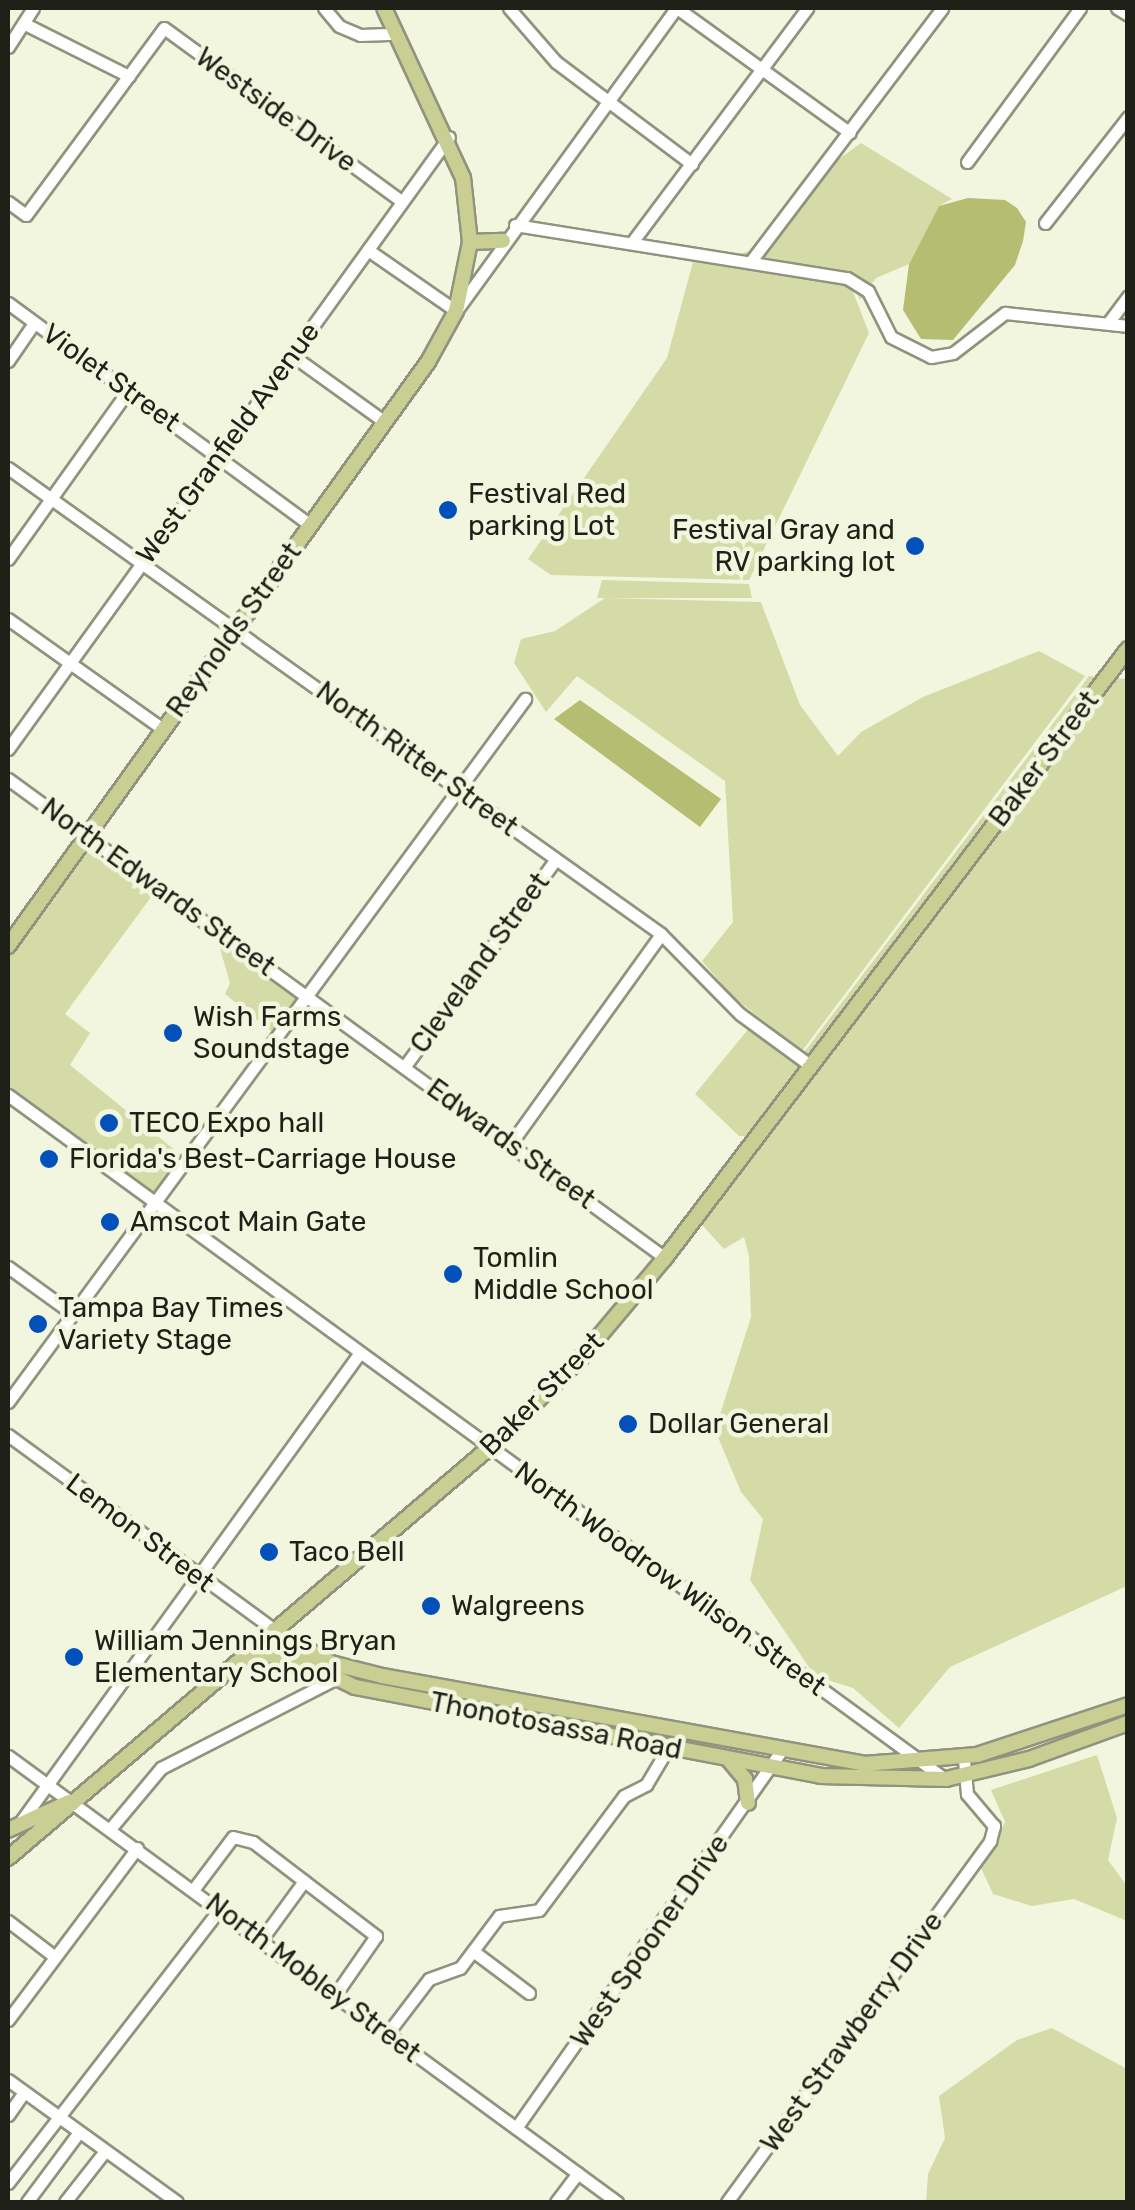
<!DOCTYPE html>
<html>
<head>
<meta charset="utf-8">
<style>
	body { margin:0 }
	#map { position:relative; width:1135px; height:2210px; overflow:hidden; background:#f2f6de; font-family:Rubik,sans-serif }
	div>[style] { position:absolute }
	.green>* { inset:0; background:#d4dba7 }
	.water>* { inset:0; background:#b4bd71 }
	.roads { filter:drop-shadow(2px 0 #90937e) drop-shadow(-2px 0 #90937e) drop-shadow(0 2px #90937e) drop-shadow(0 -2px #90937e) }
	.minor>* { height:11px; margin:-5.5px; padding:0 5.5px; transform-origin:5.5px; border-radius:5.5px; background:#fff }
	.major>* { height:14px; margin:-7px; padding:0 7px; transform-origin:7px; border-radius:7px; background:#c9ce92 }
	.dots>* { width:28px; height:28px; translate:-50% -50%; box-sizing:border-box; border:5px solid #f2f6de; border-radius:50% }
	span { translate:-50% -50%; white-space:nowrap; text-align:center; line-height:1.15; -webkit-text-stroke:9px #f2f6de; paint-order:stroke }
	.street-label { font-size:28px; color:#1f2017 }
	.poi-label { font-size:28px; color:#1f2017 }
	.left { translate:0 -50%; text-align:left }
	.right { translate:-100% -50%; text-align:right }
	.frame { position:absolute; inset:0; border:10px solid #1f2017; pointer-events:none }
</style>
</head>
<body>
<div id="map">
	<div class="green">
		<i style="clip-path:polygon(861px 143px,952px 199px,939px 206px,909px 264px,876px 278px,860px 300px,854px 284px,714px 261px,757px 249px,817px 175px)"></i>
		<i style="clip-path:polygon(693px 262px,850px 284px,869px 333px,749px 580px,551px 575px,528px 559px,667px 358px)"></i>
		<i style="clip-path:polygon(602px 580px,749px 584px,752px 598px,597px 598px)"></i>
		<i style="clip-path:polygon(605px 598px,761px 602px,800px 705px,838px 756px,861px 732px,923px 697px,1039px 651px,1085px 676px,802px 1051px,732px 996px,702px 961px,733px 922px,725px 781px,577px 676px,546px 712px,514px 663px,521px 639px,555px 631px)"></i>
		<i style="clip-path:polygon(1089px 676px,1100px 677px,809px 1060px,802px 1055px)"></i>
		<i style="clip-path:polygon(1112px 678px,1127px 679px,1127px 1586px,950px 1667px,899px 1728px,853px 1688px,815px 1676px,750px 1580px,763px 1519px,741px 1492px,715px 1430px,751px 1317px,749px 1256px,744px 1237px,724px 1249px,702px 1225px)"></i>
		<i style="clip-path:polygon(83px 850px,154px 893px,65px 1014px,90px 1033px,70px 1065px,181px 1155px,153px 1194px,8px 1087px,8px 954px)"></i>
		<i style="clip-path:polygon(217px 938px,297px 998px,272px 1032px,225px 994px,230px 983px)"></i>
		<i style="clip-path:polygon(750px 1027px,804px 1067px,749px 1136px,739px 1136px,695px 1094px)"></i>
		<i style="clip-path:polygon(376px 1685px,413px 1688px,531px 1713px,530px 1714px)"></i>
		<i style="clip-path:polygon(569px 1721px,699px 1741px,745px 1755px,596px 1729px)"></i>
		<i style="clip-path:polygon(1097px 1755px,1117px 1818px,1108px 1860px,1127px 1886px,1127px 1921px,1074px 1899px,1032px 1906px,993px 1894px,981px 1868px,1005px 1822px,991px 1790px)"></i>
		<i style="clip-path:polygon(1052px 2028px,1127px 2069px,1127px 2202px,926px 2202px,928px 2174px,945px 2138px,939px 2096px,1017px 2040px)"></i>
	</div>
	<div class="water">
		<i style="clip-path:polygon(968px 198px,1005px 200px,1017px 208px,1026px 222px,1023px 241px,1015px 265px,953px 340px,921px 339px,903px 310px,909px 264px,939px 206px)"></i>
		<i style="clip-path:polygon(580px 700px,721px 799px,700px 827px,554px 719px)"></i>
	</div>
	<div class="roads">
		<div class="minor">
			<i style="left:324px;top:8px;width:23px;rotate:50deg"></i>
			<i style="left:339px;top:26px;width:23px;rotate:23deg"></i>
			<i style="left:360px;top:35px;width:36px;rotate:-2deg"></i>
			<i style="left:509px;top:8px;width:72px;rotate:49deg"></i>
			<i style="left:556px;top:62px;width:170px;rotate:36.9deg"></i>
			<i style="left:677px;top:8px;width:213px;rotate:35.8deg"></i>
			<i style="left:1117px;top:8px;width:13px;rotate:32deg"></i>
			<i style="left:27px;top:25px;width:114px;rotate:26.6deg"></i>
			<i style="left:8px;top:47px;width:46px;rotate:-57.3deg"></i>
			<i style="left:967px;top:162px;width:191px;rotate:-53.7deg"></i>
			<i style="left:8px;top:202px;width:22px;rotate:36deg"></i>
			<i style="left:26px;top:215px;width:232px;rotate:-53.6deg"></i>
			<i style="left:164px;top:28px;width:293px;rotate:36.1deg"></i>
			<i style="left:1045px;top:223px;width:135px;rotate:-51.9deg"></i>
			<i style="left:515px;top:225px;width:336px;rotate:9.1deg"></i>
			<i style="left:847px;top:278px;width:25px;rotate:32deg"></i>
			<i style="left:868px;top:291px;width:51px;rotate:63.4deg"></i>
			<i style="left:891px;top:337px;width:45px;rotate:26.6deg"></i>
			<i style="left:931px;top:357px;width:22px;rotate:-10deg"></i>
			<i style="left:953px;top:353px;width:66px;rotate:-37.6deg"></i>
			<i style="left:1005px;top:313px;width:124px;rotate:6deg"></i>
			<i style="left:633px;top:241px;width:291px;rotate:-53.2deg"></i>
			<i style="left:368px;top:250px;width:107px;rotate:34.7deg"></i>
			<i style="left:456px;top:311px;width:374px;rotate:-54deg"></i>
			<i style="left:751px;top:261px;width:317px;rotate:-52.9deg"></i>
			<i style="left:8px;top:303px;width:375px;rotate:36.3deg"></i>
			<i style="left:1108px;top:323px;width:34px;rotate:-53deg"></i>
			<i style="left:293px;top:356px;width:113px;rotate:35.7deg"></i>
			<i style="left:8px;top:361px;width:46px;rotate:-55.6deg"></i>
			<i style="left:8px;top:468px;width:802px;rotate:35.51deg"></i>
			<i style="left:661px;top:934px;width:112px;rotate:45.4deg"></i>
			<i style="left:740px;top:1014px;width:88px;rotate:36.2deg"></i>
			<i style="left:8px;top:559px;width:206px;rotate:-54.5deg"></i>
			<i style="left:8px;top:619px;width:190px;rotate:35.4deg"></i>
			<i style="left:8px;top:749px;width:754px;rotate:-54.22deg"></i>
			<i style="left:8px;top:779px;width:813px;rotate:36.09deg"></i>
			<i style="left:405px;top:1066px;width:255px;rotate:-53.9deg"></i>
			<i style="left:8px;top:1095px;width:1160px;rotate:36.13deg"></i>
			<i style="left:511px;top:1143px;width:257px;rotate:-54.3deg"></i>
			<i style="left:8px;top:1267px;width:80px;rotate:35.9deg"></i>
			<i style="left:8px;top:1402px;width:873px;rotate:-53.67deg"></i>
			<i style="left:8px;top:1435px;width:330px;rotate:36.2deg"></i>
			<i style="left:8px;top:1756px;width:755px;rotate:36.22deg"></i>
			<i style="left:19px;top:1824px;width:580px;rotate:-54.12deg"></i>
			<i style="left:110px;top:1829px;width:80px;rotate:-50.1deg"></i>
			<i style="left:161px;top:1768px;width:193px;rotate:-27.1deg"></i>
			<i style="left:193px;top:1890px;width:66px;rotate:-53deg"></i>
			<i style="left:233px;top:1837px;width:21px;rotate:14deg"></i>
			<i style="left:253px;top:1842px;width:155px;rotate:37.4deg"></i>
			<i style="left:376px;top:1936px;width:72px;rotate:124.8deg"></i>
			<i style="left:8px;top:1921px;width:59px;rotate:37.5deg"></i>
			<i style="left:261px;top:1940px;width:73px;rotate:-53.9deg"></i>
			<i style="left:473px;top:1951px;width:70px;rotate:36.9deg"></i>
			<i style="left:8px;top:2020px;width:215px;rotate:-53.1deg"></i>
			<i style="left:387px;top:2034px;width:69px;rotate:-52.6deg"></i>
			<i style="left:429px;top:1979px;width:33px;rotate:-20deg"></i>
			<i style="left:460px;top:1968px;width:65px;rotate:-53.1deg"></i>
			<i style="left:499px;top:1916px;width:40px;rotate:-8.5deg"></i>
			<i style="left:539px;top:1910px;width:142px;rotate:-53.3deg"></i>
			<i style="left:624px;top:1796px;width:25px;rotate:-27deg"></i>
			<i style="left:646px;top:1785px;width:43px;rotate:-59.3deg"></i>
			<i style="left:8px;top:2080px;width:208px;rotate:35.8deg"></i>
			<i style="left:8px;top:2115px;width:28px;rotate:-55deg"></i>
			<i style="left:516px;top:2128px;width:459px;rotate:-54.9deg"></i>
			<i style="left:8px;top:2183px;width:346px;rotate:-52.3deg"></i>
			<i style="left:27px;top:2202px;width:87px;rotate:-53.4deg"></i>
			<i style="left:65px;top:2202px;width:65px;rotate:-51.9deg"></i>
			<i style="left:556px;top:2202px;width:36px;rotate:-53deg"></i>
			<i style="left:727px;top:2202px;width:447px;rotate:-53.9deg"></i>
			<i style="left:990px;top:1841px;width:16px;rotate:-75deg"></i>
			<i style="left:994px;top:1826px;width:42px;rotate:-130.2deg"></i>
			<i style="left:967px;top:1794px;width:37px;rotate:-95deg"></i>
		</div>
		<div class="major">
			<i style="left:470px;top:242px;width:33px;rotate:-2deg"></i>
			<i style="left:8px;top:946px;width:719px;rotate:-54.28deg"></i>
			<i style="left:428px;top:362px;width:58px;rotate:-61.2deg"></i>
			<i style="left:456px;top:311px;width:70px;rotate:-78.5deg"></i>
			<i style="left:470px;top:242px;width:64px;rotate:-96.2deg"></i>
			<i style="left:463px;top:178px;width:187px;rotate:-114.9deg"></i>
			<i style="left:274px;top:1630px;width:42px;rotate:47.9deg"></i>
			<i style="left:302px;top:1661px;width:59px;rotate:26.1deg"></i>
			<i style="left:355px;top:1687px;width:473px;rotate:10.8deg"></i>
			<i style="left:820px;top:1776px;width:126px;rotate:1.4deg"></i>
			<i style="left:946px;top:1779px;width:85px;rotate:-13.5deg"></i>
			<i style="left:1029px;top:1759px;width:105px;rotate:-20deg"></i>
			<i style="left:292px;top:1641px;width:45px;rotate:29.4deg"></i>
			<i style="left:331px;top:1663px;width:53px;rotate:14.3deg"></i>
			<i style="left:382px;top:1676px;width:490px;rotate:10.3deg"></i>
			<i style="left:864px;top:1764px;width:113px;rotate:-4.6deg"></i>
			<i style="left:977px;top:1755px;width:159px;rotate:-18.3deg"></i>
			<i style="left:240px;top:1662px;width:29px;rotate:-14deg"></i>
			<i style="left:268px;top:1655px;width:33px;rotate:9deg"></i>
			<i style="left:729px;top:1760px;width:25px;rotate:50deg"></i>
			<i style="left:745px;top:1779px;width:24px;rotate:83deg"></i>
			<i style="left:8px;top:1830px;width:67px;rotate:-24.7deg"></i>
			<i style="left:8px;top:1858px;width:632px;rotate:-40.44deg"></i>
			<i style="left:489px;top:1448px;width:129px;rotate:-44.4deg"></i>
			<i style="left:581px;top:1358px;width:131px;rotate:-50deg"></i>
			<i style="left:665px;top:1258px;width:765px;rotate:-52.76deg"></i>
		</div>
	</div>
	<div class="dots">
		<i style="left:448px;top:510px;background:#0250ba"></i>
		<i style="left:915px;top:546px;background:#0250ba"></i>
		<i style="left:173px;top:1033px;background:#0250ba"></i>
		<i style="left:109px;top:1123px;background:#0250ba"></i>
		<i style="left:49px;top:1159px;background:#0250ba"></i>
		<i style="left:110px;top:1222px;background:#0250ba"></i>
		<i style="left:453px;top:1274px;background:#0250ba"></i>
		<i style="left:38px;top:1324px;background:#0250ba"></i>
		<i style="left:628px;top:1424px;background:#0250ba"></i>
		<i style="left:269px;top:1552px;background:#0250ba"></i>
		<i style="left:431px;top:1606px;background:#0250ba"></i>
		<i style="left:74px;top:1657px;background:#0250ba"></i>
	</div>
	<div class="street-label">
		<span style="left:276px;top:110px;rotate:36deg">Westside Drive</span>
		<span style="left:111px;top:378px;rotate:36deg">Violet Street</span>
		<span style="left:228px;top:443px;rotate:-54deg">West Granfield Avenue</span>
		<span style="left:234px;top:630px;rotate:-54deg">Reynolds Street</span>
		<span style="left:417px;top:759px;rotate:36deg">North Ritter Street</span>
		<span style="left:1044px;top:759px;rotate:-53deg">Baker Street</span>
		<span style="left:158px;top:887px;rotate:36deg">North Edwards Street</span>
		<span style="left:480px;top:963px;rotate:-54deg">Cleveland Street</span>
		<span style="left:511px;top:1144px;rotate:36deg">Edwards Street</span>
		<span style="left:542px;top:1394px;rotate:-45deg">Baker Street</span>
		<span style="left:140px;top:1533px;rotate:37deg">Lemon Street</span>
		<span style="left:670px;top:1579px;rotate:36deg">North Woodrow Wilson Street</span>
		<span style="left:556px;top:1726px;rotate:11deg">Thonotosassa Road</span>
		<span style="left:650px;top:1941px;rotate:-55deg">West Spooner Drive</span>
		<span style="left:313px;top:1978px;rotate:37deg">North Mobley Street</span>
		<span style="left:852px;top:2032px;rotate:-54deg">West Strawberry Drive</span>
	</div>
	<div class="poi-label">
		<span class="left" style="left:468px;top:510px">Festival Red<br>parking Lot</span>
		<span class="right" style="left:895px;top:546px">Festival Gray and<br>RV parking lot</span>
		<span class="left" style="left:193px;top:1033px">Wish Farms<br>Soundstage</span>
		<span class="left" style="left:129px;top:1123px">TECO Expo hall</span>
		<span class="left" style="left:69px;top:1159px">Florida's Best-Carriage House</span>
		<span class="left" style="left:130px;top:1222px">Amscot Main Gate</span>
		<span class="left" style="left:473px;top:1274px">Tomlin<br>Middle School</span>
		<span class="left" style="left:58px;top:1324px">Tampa Bay Times<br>Variety Stage</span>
		<span class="left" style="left:648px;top:1424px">Dollar General</span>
		<span class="left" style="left:289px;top:1552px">Taco Bell</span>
		<span class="left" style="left:451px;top:1606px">Walgreens</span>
		<span class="left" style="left:94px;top:1657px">William Jennings Bryan<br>Elementary School</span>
	</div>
	<div class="frame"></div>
</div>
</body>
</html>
